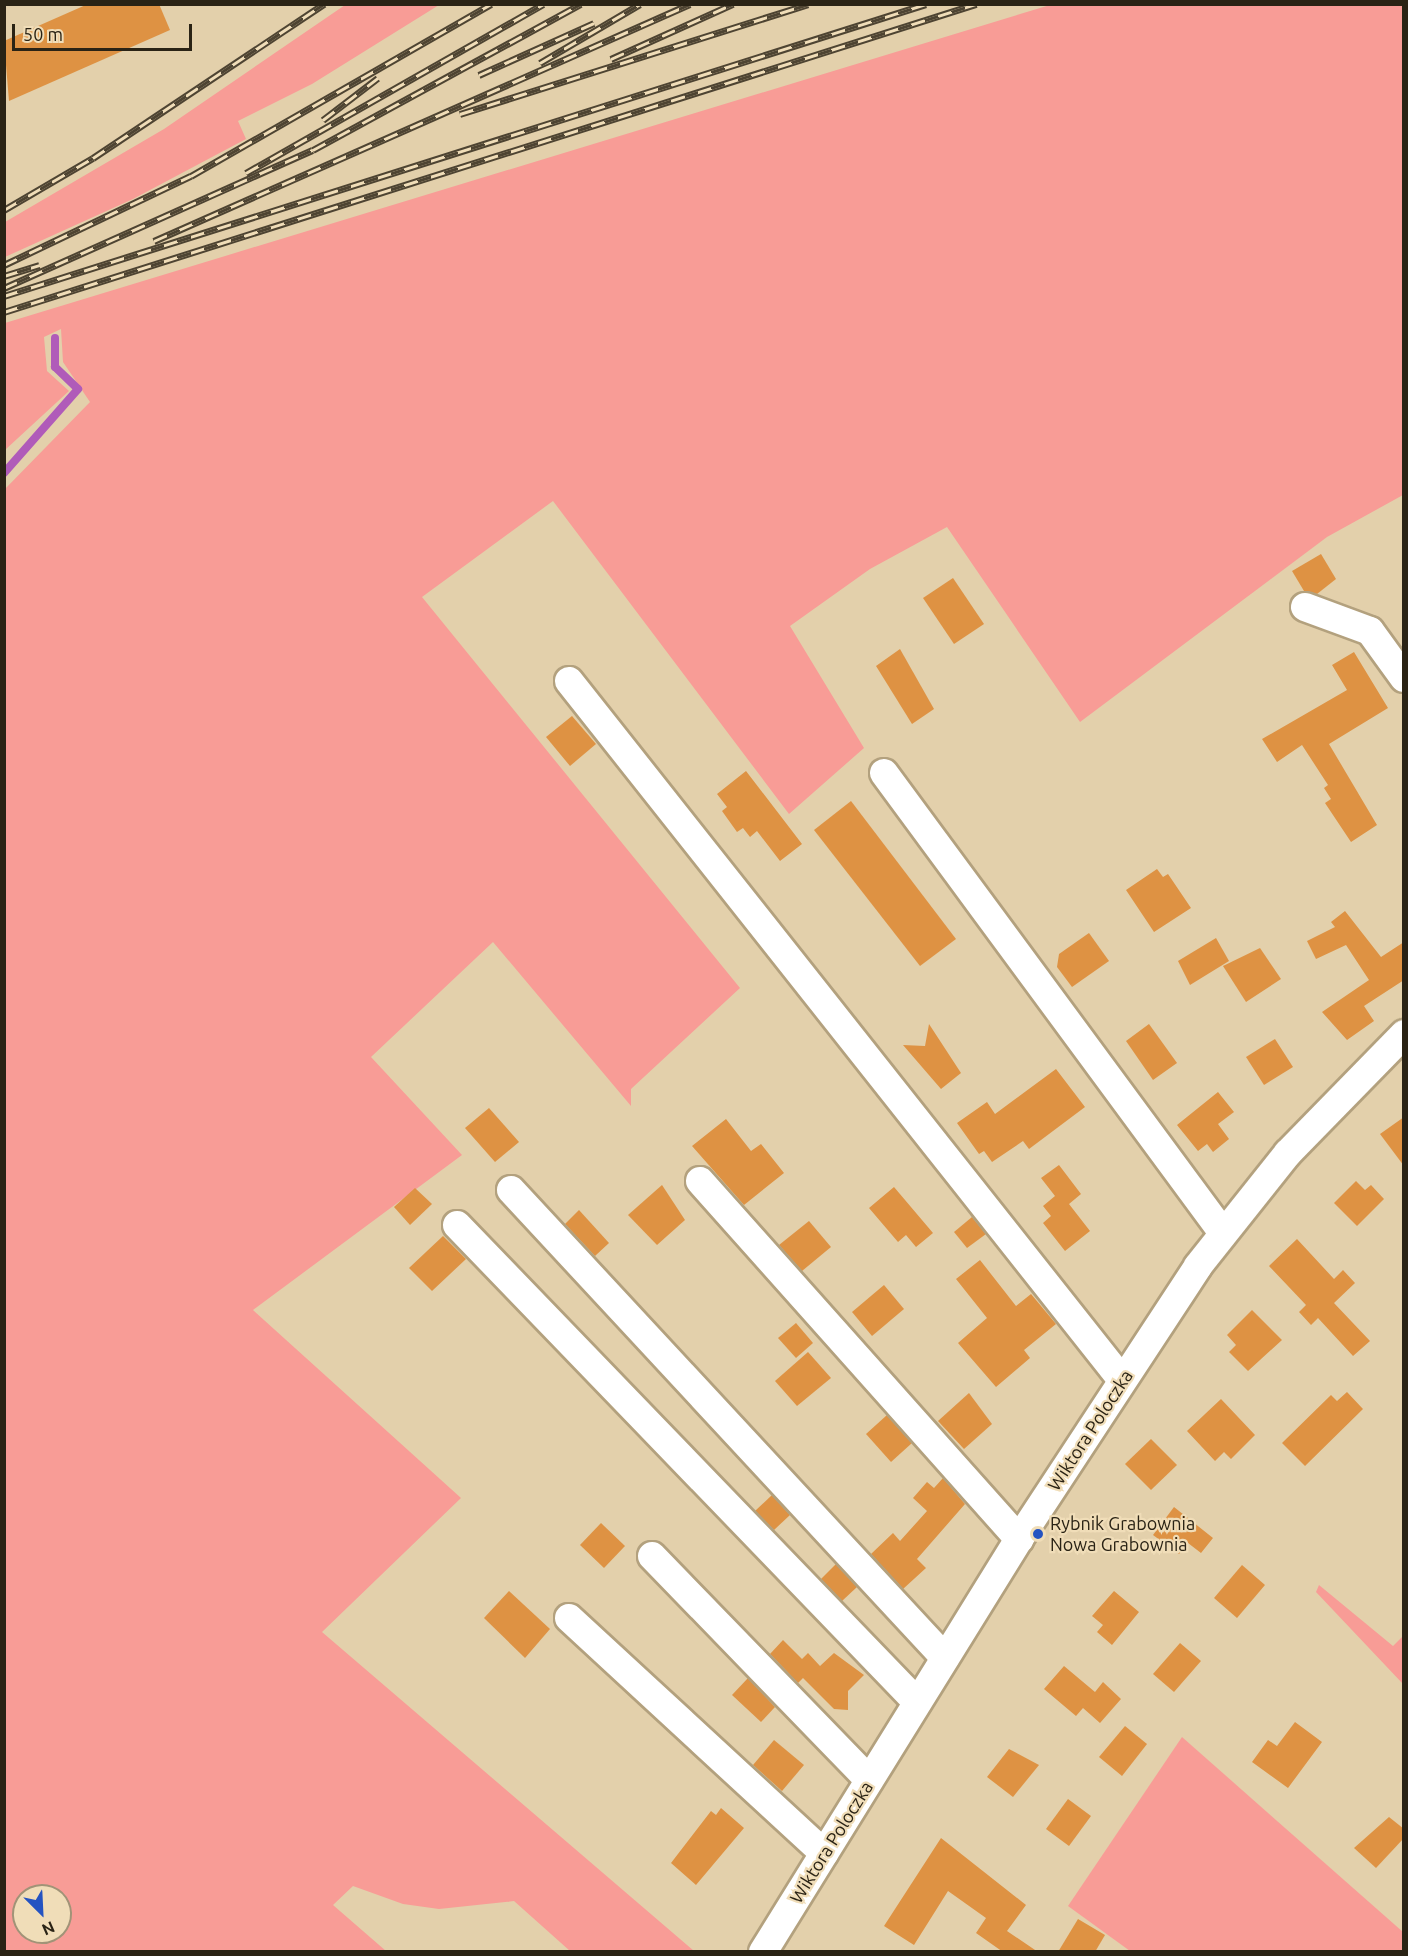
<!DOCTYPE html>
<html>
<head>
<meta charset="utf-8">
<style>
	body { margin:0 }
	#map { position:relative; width:1408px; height:1956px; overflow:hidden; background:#e3d0ab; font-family:Ubuntu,sans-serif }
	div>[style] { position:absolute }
	.green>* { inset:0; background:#f89c96 }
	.stream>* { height:8px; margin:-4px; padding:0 4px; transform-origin:4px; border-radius:4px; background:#b05bb9 }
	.building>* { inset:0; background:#de9243 }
	.roads { filter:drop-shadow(2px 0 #b3a17e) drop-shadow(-2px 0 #b3a17e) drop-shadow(0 2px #b3a17e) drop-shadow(0 -2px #b3a17e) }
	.street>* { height:28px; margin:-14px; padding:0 14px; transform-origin:14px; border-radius:14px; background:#fff }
	.rail>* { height:7px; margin-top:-3.5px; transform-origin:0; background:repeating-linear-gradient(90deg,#f0ddb8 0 14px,#4e4432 0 28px); box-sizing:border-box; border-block:2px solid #4e4432 }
	.dots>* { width:16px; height:16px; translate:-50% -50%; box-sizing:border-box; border:3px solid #f0ddb8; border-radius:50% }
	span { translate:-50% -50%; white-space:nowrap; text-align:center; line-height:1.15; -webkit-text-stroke:4.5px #f0ddb8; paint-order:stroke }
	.street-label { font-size:18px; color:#2a2315 }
	.poi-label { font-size:18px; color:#2a2315 }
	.left { translate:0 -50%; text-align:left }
	.frame { position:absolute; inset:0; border:6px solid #2a2315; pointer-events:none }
	.north { position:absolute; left:12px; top:1884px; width:60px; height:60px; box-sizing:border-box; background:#f0ddb8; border:2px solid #a19377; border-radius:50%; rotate:156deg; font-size:16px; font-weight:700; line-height:24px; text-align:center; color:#2a2315 }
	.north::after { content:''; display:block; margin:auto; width:21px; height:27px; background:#2553c1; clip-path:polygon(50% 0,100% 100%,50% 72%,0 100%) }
	.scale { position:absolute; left:12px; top:24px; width:180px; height:27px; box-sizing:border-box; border:3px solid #2a2315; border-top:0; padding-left:8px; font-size:18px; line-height:21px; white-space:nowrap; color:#2a2315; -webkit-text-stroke:4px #f0ddb8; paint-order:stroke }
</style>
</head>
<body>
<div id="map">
	<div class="green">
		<i style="clip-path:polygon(345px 5px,439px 5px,312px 84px,238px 121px,246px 139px,133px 199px,5px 257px,5px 222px,164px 129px)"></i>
		<i style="clip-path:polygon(evenodd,1050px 5px,1403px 5px,1403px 495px,1327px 537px,1080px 722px,947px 527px,870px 569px,790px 626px,864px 748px,789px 814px,553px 501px,422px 597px,740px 988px,631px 1089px,631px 1106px,493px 942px,371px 1057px,462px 1155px,253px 1310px,461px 1498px,322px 1632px,694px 1951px,570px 1951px,514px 1901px,439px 1909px,403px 1904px,353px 1886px,333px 1905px,386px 1951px,5px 1951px,4px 490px,90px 402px,63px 362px,61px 329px,44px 337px,47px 371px,69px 391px,5px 450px,5px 323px,1050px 5px,24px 1896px,60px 1896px,60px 1932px,24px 1932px,24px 1896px)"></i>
		<i style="clip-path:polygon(1319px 1585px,1393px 1646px,1403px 1636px,1403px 1684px,1316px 1592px)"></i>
		<i style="clip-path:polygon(1182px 1737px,1403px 1932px,1403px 1951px,1130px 1951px,1068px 1906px)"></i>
	</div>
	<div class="stream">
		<i style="left:4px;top:473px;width:112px;rotate:-48.6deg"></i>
		<i style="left:78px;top:389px;width:32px;rotate:-136deg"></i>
		<i style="left:55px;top:367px;width:29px;rotate:-90deg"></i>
	</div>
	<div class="building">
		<i style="clip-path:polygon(88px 4px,159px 4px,170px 30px,9px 101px,4px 41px)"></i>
		<i style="clip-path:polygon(1321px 554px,1336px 579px,1317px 594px,1304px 591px,1292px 571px)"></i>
		<i style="clip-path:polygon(953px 578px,984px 624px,954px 644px,923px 598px)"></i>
		<i style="clip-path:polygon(900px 649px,934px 709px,912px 724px,876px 666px)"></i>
		<i style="clip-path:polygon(1354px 652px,1388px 708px,1329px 744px,1377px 825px,1351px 842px,1325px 803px,1331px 799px,1324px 788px,1328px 785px,1302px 745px,1277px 762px,1262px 739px,1347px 690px,1332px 665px)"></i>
		<i style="clip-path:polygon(572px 716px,596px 744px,570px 766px,546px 737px)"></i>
		<i style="clip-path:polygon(746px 771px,802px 844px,780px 861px,757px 831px,750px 837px,743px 828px,737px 832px,722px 811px,727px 807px,717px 794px)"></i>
		<i style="clip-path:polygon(851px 801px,956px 939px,920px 966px,814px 830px)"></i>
		<i style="clip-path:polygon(1157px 869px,1163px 877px,1168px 874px,1191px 908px,1154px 932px,1126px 890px)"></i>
		<i style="clip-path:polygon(1345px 911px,1381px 957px,1404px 942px,1404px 980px,1364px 1006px,1374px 1021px,1347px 1040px,1322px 1012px,1369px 980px,1346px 945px,1316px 959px,1307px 941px,1335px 927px,1331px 922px)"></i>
		<i style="clip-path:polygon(1089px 933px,1109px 961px,1072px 987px,1057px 967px,1059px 954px)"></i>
		<i style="clip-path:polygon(1216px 938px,1229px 961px,1190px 985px,1178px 961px)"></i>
		<i style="clip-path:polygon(1260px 948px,1281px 979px,1246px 1002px,1223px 966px)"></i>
		<i style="clip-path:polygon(929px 1024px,961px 1073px,941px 1089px,903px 1045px,925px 1046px)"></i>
		<i style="clip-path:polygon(1149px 1024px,1177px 1063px,1153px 1080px,1126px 1041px)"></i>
		<i style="clip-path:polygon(1275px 1039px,1293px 1067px,1264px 1085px,1246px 1057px)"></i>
		<i style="clip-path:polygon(1056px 1069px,1085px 1107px,1029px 1149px,1023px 1141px,992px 1162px,984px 1151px,979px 1154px,957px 1123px,987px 1102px,995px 1114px)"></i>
		<i style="clip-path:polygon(1218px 1092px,1234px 1112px,1218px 1124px,1229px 1139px,1213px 1152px,1207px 1144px,1198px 1151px,1177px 1125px)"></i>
		<i style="clip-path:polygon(489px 1108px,519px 1142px,495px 1162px,465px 1128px)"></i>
		<i style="clip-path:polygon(1404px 1117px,1404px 1166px,1380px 1134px)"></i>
		<i style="clip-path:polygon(726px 1119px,751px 1151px,761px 1144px,784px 1173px,744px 1205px,692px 1146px)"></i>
		<i style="clip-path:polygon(1059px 1165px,1081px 1194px,1069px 1204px,1090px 1231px,1065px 1251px,1043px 1223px,1051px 1216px,1043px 1206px,1055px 1196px,1041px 1178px)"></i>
		<i style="clip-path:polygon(1356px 1181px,1365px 1190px,1371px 1185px,1384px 1199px,1357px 1226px,1334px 1203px)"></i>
		<i style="clip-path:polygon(662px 1185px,685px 1220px,657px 1245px,628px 1215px)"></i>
		<i style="clip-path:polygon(894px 1187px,933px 1233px,916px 1247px,906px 1235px,898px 1242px,869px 1208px)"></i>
		<i style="clip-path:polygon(415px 1188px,432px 1204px,410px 1225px,394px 1207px)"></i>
		<i style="clip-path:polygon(579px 1210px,609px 1243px,595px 1256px,565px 1224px)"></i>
		<i style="clip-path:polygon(972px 1217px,986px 1234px,967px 1248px,954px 1232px)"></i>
		<i style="clip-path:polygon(809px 1221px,831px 1247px,802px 1271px,779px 1245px)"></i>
		<i style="clip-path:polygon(443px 1236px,466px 1259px,432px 1291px,409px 1268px)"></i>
		<i style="clip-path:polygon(1297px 1239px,1334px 1279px,1343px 1270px,1355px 1283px,1334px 1303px,1370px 1341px,1353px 1356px,1318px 1318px,1311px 1325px,1299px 1312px,1306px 1305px,1269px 1266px)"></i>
		<i style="clip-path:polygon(980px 1260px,1016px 1306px,1031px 1294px,1056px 1324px,1024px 1350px,1030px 1358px,996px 1387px,958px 1343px,987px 1318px,956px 1279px)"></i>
		<i style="clip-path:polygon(884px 1285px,904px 1309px,872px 1336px,852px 1312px)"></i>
		<i style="clip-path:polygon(1252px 1310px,1282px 1340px,1248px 1371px,1229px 1352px,1236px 1345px,1227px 1335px)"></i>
		<i style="clip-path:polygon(796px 1323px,813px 1343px,796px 1358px,778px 1338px)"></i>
		<i style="clip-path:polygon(808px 1352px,831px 1378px,797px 1406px,775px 1381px)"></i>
		<i style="clip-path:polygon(1347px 1392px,1363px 1409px,1305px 1466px,1282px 1443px,1331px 1395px,1337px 1401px)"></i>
		<i style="clip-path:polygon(969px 1393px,992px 1424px,964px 1449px,938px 1421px)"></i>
		<i style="clip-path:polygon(1221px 1399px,1255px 1435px,1231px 1459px,1224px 1452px,1215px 1461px,1187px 1431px)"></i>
		<i style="clip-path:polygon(887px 1415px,912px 1443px,891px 1462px,866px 1434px)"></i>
		<i style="clip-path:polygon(1151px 1439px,1177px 1465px,1151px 1490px,1125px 1464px)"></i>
		<i style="clip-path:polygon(943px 1478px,965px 1504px,917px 1559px,926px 1568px,903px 1589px,871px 1554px,893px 1533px,900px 1541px,927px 1511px,913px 1498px,927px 1482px,934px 1488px)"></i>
		<i style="clip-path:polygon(772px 1495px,790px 1515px,774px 1530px,755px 1511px)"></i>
		<i style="clip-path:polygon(1174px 1507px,1213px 1538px,1201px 1553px,1188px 1543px,1179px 1554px,1153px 1535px)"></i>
		<i style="clip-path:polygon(601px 1523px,625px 1546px,604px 1568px,580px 1545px)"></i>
		<i style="clip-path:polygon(836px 1564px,857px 1587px,842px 1601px,821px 1579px)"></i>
		<i style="clip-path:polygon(1242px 1565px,1265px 1585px,1237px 1618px,1214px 1598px)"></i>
		<i style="clip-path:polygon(509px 1591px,550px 1629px,525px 1658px,484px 1618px)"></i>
		<i style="clip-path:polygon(1114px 1591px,1139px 1612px,1112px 1645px,1097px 1632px,1103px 1625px,1092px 1616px)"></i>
		<i style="clip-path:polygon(783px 1640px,802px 1659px,808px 1653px,820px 1666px,834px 1653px,864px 1675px,848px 1691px,848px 1710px,834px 1709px,803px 1678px,798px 1683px,770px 1654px)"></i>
		<i style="clip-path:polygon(1180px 1643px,1201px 1661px,1174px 1692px,1153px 1674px)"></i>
		<i style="clip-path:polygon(1064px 1666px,1095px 1692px,1103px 1682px,1121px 1699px,1100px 1723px,1083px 1708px,1076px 1716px,1044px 1689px)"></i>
		<i style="clip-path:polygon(748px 1678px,775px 1707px,761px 1722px,732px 1695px)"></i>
		<i style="clip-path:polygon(1295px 1722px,1322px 1742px,1288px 1788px,1252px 1762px,1268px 1740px,1277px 1746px)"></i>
		<i style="clip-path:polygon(1125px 1726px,1147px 1744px,1122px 1776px,1099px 1757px)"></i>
		<i style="clip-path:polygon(774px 1740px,804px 1765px,782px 1791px,753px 1765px)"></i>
		<i style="clip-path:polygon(1009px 1749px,1039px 1765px,1013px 1797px,987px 1777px)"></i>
		<i style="clip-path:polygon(1068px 1799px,1091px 1816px,1069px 1846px,1046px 1829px)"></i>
		<i style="clip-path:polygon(721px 1808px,744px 1828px,696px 1885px,671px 1863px,711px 1811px,716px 1815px)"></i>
		<i style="clip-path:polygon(1389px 1817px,1404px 1829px,1404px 1838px,1376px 1868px,1354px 1848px)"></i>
		<i style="clip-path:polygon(941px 1838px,1026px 1905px,1007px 1931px,1038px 1952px,1003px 1952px,976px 1933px,986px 1918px,948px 1891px,914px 1945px,884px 1926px)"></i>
		<i style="clip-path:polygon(1078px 1919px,1105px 1935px,1095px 1952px,1058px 1952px)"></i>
	</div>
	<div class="roads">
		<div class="street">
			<i style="left:1305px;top:607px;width:69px;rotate:20.3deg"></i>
			<i style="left:1370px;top:631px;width:58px;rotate:54.1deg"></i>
			<i style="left:569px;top:681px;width:891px;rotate:51.65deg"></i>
			<i style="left:884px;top:773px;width:571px;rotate:53.61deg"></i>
			<i style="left:700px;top:1181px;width:480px;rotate:48.3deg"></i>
			<i style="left:511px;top:1190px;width:638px;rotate:47.16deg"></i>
			<i style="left:457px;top:1225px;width:663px;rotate:46.04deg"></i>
			<i style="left:652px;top:1556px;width:312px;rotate:45.9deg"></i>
			<i style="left:569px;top:1618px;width:347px;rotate:42.7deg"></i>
			<i style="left:763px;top:1952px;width:486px;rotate:-58.2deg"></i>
			<i style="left:1019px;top:1539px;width:326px;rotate:-56.7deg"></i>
			<i style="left:1198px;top:1266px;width:144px;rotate:-51.5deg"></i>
			<i style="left:1288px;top:1153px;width:166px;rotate:-45.7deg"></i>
		</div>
	</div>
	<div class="rail">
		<i style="left:611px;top:59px;width:134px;rotate:-24.3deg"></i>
		<i style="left:540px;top:63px;width:116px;rotate:-30.5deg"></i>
		<i style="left:479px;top:75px;width:126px;rotate:-24.3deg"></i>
		<i style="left:460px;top:114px;width:365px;rotate:-17.5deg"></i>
		<i style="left:323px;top:120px;width:69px;rotate:-37.4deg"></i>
		<i style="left:246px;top:173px;width:342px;rotate:-29.6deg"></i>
		<i style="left:4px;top:210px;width:103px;rotate:-30.3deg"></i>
		<i style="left:93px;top:158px;width:278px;rotate:-33.7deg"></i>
		<i style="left:154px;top:241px;width:586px;rotate:-23.85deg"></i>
		<i style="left:4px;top:265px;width:207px;rotate:-25.5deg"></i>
		<i style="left:191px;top:176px;width:346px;rotate:-29.8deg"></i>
		<i style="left:4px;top:276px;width:37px;rotate:-17deg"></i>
		<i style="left:4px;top:288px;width:338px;rotate:-24.1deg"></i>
		<i style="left:313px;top:150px;width:305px;rotate:-28.6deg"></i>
		<i style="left:4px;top:296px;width:967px;rotate:-17.57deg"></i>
		<i style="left:4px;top:312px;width:1020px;rotate:-17.58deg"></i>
	</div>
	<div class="dots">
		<i style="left:1038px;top:1534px;background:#2553c1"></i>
	</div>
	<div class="street-label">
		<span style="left:1090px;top:1430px;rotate:-57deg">Wiktora Poloczka</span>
		<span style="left:831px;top:1842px;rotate:-58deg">Wiktora Poloczka</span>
	</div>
	<div class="poi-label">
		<span class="left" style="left:1050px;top:1534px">Rybnik Grabownia<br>Nowa Grabownia</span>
	</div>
	<div class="frame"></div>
	<div class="north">N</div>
	<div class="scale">50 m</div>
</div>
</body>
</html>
